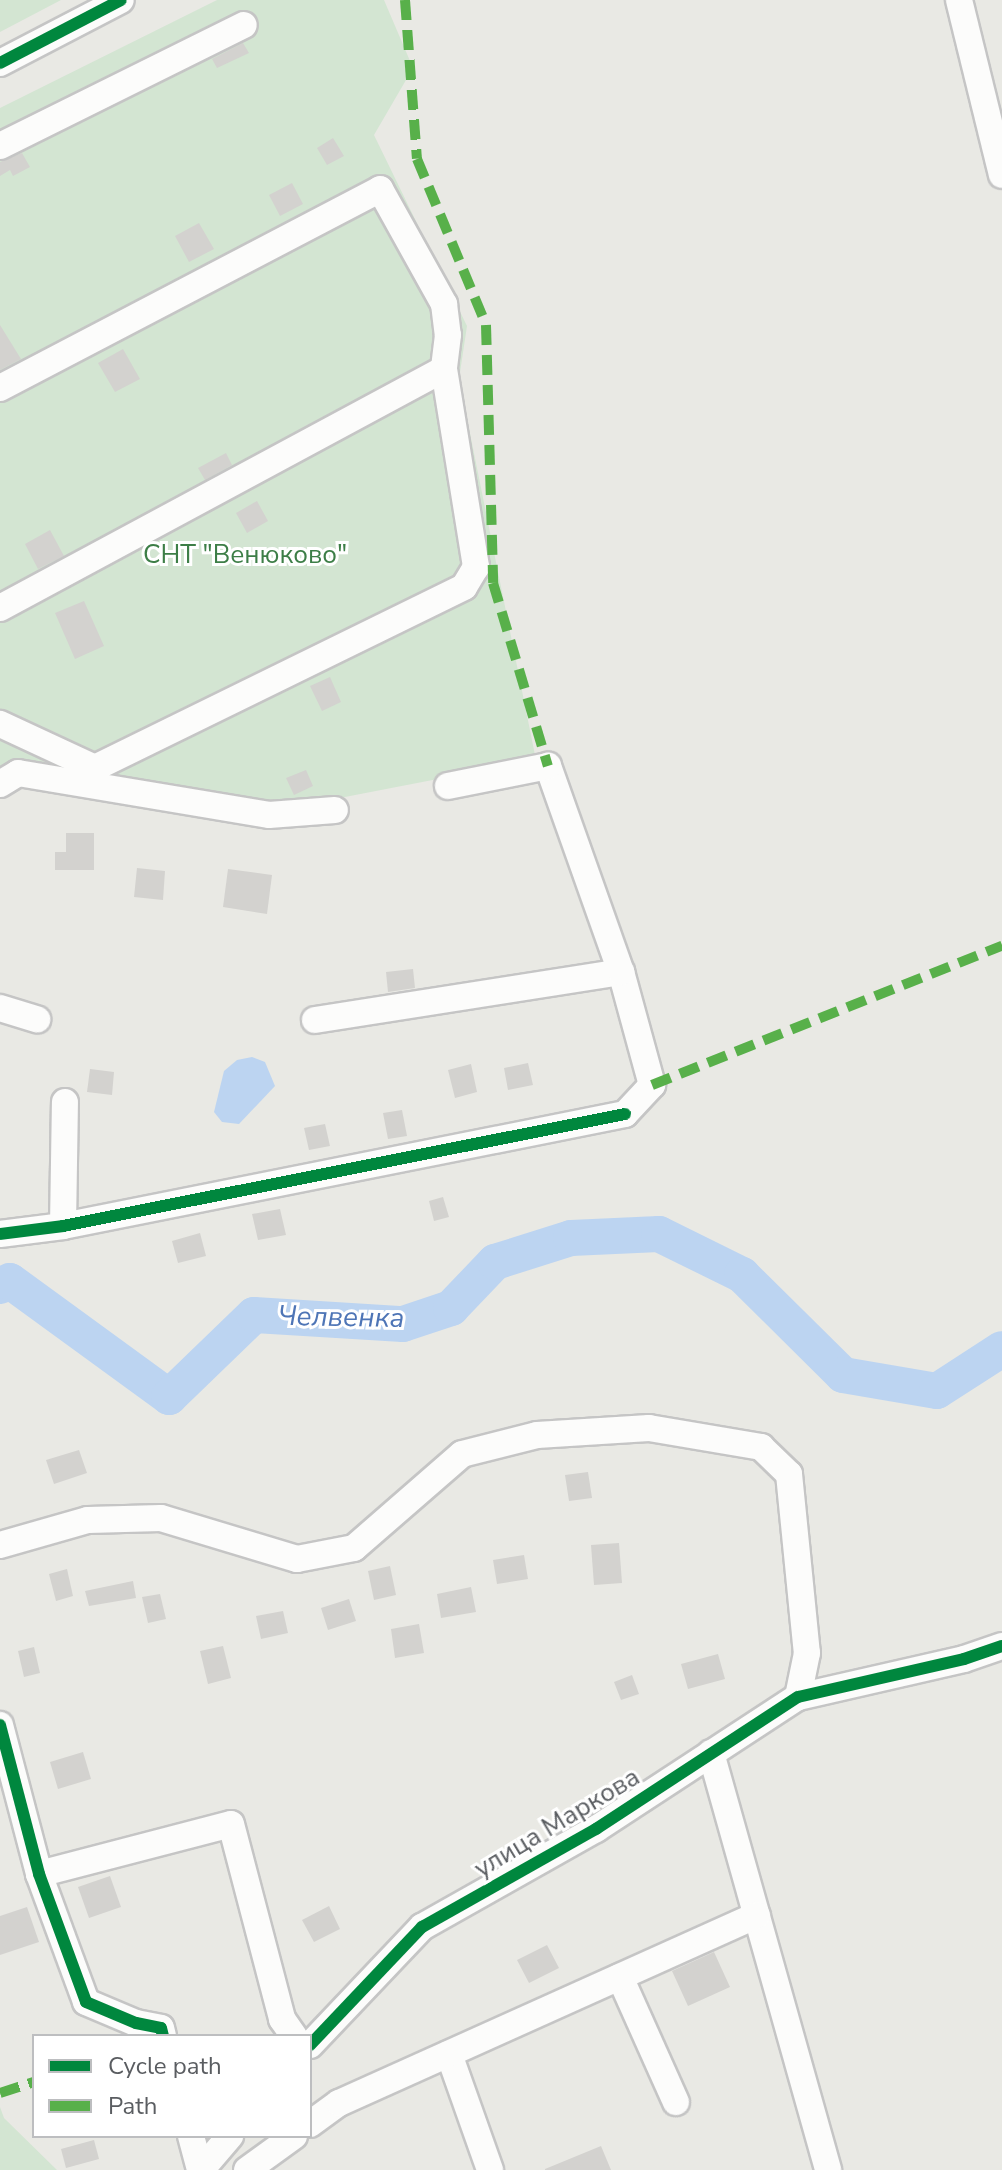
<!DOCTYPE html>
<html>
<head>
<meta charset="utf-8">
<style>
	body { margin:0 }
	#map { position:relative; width:1002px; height:2170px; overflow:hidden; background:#e9e9e4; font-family:"Nunito Sans",sans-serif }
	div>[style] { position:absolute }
	.green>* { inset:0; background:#d3e5d2 }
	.water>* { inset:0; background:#bcd4f1 }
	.river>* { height:36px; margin:-18px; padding:0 18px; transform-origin:18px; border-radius:18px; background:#bcd4f1 }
	.building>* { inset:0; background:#d3d2cf }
	.roads { filter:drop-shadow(2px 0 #c5c5c5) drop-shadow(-2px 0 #c5c5c5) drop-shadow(0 2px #c5c5c5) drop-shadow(0 -2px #c5c5c5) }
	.minor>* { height:26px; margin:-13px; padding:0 13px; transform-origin:13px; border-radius:13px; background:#fcfcfb }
	.quiet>* { height:10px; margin-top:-5px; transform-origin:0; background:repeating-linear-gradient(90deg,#58b04a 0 20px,transparent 0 30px) }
	.cycleway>* { height:12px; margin:-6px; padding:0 6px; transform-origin:6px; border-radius:6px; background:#00873e }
	span { translate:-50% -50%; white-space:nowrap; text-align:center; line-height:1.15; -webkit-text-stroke:6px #fff; paint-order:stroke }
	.park-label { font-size:26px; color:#3d7e47 }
	.street-label { font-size:26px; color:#5a5d61 }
	.water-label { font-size:28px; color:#4e75b6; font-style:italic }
	.legend { position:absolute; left:32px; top:2034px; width:280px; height:104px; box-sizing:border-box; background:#fff; border:2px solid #bdbec0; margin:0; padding:10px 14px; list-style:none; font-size:24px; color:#5a5d61 }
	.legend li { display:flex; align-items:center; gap:16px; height:40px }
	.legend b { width:40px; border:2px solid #bdbec0 }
</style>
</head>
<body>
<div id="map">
	<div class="green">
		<i style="clip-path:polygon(0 0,61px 0,0 32px)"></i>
		<i style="clip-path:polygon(217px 0,384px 0,413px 68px,374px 135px,467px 326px,459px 379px,536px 760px,283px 809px,0 770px,0 108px)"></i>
		<i style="clip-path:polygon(0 2107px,4px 2118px,57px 2170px,0 2170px)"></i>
	</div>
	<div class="water">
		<i style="clip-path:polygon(252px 1057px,265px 1062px,275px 1086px,239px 1124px,222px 1122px,214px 1112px,224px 1071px,237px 1060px)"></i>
	</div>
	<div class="river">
		<i style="left:0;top:1286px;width:11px;rotate:-27deg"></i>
		<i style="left:10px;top:1281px;width:197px;rotate:36.1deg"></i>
		<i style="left:169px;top:1397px;width:118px;rotate:-44deg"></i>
		<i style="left:254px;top:1315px;width:149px;rotate:3.5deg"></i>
		<i style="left:403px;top:1324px;width:51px;rotate:-18.4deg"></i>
		<i style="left:451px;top:1308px;width:64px;rotate:-46.3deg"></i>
		<i style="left:495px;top:1262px;width:80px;rotate:-17.5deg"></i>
		<i style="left:571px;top:1238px;width:88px;rotate:-2.6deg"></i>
		<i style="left:659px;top:1234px;width:93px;rotate:26.3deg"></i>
		<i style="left:742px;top:1275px;width:142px;rotate:44.7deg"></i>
		<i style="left:843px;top:1375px;width:95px;rotate:9.7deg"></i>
		<i style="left:937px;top:1391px;width:77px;rotate:-32.9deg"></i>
	</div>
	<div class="building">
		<i style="clip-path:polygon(243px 43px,249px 53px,217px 68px,212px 59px)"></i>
		<i style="clip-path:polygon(333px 138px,344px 156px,327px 165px,317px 148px)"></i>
		<i style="clip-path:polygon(22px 153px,30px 167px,13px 176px,10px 170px,0 176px,0 162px)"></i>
		<i style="clip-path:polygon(292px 183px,303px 204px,280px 216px,269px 195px)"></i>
		<i style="clip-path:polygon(199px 223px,214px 249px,189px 262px,175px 236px)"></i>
		<i style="clip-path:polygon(0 325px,21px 359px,0 370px)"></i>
		<i style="clip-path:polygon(123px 349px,140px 379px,115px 392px,98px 363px)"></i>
		<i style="clip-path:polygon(226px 453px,232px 465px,205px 480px,198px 468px)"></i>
		<i style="clip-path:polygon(257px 501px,268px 521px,247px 533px,236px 513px)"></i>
		<i style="clip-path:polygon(50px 530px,64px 556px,38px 569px,25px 544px)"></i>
		<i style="clip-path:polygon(84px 601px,104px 646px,75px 659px,55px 613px)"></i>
		<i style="clip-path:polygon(330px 677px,341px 702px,322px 711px,310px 686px)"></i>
		<i style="clip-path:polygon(306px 770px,313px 786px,294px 795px,286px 778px)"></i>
		<i style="clip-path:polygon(66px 833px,94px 833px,94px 870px,55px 870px,55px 852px,66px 852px)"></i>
		<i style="clip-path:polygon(137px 868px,165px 871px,163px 900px,134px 897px)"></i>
		<i style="clip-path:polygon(228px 869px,272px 875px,267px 914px,223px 907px)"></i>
		<i style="clip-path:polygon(413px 969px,415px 988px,388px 992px,386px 972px)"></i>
		<i style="clip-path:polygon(528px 1063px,533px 1085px,508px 1090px,504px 1068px)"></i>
		<i style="clip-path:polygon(471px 1064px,477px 1092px,455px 1098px,448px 1070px)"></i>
		<i style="clip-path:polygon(90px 1069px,114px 1072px,112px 1095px,87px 1092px)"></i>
		<i style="clip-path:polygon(402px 1110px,407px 1136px,388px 1139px,383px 1113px)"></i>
		<i style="clip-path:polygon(325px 1124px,330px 1146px,309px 1150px,304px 1128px)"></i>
		<i style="clip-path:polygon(443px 1197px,449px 1217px,434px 1221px,429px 1201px)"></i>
		<i style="clip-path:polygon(280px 1209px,286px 1235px,258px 1240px,252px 1214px)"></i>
		<i style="clip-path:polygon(200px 1233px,206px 1256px,178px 1263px,172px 1241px)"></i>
		<i style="clip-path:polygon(79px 1450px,87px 1473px,54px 1484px,46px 1460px)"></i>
		<i style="clip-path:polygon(588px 1472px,592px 1498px,569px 1501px,565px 1475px)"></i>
		<i style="clip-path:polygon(619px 1543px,622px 1583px,594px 1585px,591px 1545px)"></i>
		<i style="clip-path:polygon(524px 1555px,528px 1579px,497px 1584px,493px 1560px)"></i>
		<i style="clip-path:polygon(390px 1566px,396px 1595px,374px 1600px,368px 1571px)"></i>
		<i style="clip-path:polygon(67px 1569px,73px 1596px,56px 1601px,49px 1574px)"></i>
		<i style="clip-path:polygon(133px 1581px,136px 1598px,89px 1606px,85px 1591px)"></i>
		<i style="clip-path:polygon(471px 1587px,476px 1612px,441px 1618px,437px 1594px)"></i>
		<i style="clip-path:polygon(160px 1594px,166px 1619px,148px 1623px,142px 1597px)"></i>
		<i style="clip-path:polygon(349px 1599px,356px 1621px,328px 1630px,321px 1608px)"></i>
		<i style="clip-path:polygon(283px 1611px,288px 1633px,261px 1639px,256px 1616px)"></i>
		<i style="clip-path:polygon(419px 1624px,424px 1653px,395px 1658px,391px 1629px)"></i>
		<i style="clip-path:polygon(223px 1646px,231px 1678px,208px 1684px,200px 1651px)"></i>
		<i style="clip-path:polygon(34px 1647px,40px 1673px,24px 1677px,18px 1651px)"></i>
		<i style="clip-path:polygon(718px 1654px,725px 1679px,688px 1689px,681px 1664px)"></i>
		<i style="clip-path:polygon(632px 1675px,639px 1694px,621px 1700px,614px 1682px)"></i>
		<i style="clip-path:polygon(83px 1752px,91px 1779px,58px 1789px,50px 1762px)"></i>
		<i style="clip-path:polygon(110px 1876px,121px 1907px,89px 1918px,78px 1887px)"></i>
		<i style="clip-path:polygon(329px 1906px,340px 1929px,314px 1942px,302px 1920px)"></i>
		<i style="clip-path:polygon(27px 1907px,39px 1942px,0 1955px,0 1916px)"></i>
		<i style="clip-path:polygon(547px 1945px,559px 1968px,529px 1983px,517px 1960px)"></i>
		<i style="clip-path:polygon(714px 1952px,730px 1987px,688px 2006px,672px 1971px)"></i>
		<i style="clip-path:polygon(94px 2140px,99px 2159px,66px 2168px,61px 2149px)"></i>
		<i style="clip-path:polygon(601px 2146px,611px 2170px,545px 2170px,545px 2169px)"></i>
	</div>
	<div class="roads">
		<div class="minor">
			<i style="left:959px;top:0;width:180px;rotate:76.2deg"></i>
			<i style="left:0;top:63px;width:136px;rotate:-27.5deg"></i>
			<i style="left:0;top:146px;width:272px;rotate:-26.4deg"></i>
			<i style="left:0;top:388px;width:429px;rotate:-27.6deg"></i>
			<i style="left:380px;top:189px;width:132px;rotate:60.9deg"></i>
			<i style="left:444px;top:304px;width:31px;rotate:83deg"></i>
			<i style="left:448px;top:335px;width:34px;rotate:97deg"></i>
			<i style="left:444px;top:369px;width:201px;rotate:80.8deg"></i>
			<i style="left:476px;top:567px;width:23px;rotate:121deg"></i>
			<i style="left:464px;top:587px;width:411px;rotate:153.9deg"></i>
			<i style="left:95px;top:768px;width:105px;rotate:-155.1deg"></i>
			<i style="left:0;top:608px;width:504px;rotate:-28.29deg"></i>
			<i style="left:0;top:784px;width:21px;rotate:-31deg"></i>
			<i style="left:18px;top:773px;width:254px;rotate:9.5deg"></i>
			<i style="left:269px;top:815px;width:66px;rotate:-4.3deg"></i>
			<i style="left:0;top:1008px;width:39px;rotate:17deg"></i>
			<i style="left:315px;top:1020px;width:310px;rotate:-8.9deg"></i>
			<i style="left:63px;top:1226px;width:124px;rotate:-89.1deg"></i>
			<i style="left:0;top:1234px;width:64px;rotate:-7.2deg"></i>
			<i style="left:63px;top:1226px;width:573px;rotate:-11.27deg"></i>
			<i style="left:625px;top:1114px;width:40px;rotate:-47deg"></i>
			<i style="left:652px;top:1085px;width:117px;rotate:-105.3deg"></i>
			<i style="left:621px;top:972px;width:219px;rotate:-109.5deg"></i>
			<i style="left:548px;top:766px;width:102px;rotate:168.7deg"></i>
			<i style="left:0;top:1545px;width:91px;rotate:-15.9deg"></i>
			<i style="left:88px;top:1520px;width:73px;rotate:-1.6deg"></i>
			<i style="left:161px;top:1518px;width:142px;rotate:16.8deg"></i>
			<i style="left:297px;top:1559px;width:58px;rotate:-10.9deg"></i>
			<i style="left:354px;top:1548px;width:143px;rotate:-41deg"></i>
			<i style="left:462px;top:1454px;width:77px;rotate:-14.2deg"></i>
			<i style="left:537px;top:1435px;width:112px;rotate:-3.6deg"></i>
			<i style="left:649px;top:1428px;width:114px;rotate:9.6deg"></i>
			<i style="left:761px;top:1447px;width:39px;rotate:44deg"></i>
			<i style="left:789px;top:1474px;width:180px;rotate:84.3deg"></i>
			<i style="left:807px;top:1653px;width:45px;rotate:101.6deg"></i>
			<i style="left:0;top:1725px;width:154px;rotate:75.3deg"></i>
			<i style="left:39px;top:1874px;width:136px;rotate:69.8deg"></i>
			<i style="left:86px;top:2002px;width:54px;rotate:22.8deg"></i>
			<i style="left:136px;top:2023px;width:25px;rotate:11deg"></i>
			<i style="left:161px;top:2028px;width:8px;rotate:76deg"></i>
			<i style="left:711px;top:1753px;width:433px;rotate:74.3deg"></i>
			<i style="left:39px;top:1874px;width:198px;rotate:-14.6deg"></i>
			<i style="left:231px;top:1824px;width:202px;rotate:75.3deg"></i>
			<i style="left:282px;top:2019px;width:21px;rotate:55deg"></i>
			<i style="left:620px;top:1977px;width:137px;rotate:65.9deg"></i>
			<i style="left:310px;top:2045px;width:163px;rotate:-46.5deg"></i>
			<i style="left:422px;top:1927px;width:200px;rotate:-29.4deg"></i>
			<i style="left:596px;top:1829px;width:241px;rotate:-33.2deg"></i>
			<i style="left:798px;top:1697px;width:170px;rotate:-12.9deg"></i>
			<i style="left:964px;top:1659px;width:40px;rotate:-18.9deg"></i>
			<i style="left:449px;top:2054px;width:123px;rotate:70.5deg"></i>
			<i style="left:310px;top:2124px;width:36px;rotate:-36deg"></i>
			<i style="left:339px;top:2103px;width:458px;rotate:-24.2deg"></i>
			<i style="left:191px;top:2136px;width:35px;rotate:75deg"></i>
			<i style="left:201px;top:2170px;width:45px;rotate:-49.5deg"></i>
			<i style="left:247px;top:2170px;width:58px;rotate:-35.9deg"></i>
		</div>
	</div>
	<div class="quiet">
		<i style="left:405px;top:0;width:159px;rotate:85.7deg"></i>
		<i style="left:417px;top:159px;width:180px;rotate:67.4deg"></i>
		<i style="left:486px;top:325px;width:258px;rotate:88.4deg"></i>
		<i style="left:493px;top:583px;width:191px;rotate:73.3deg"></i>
		<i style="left:652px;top:1085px;width:377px;rotate:-21.7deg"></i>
		<i style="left:0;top:2093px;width:36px;rotate:-18deg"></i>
	</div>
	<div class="cycleway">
		<i style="left:0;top:63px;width:136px;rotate:-27.5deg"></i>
		<i style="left:0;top:1234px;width:64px;rotate:-7.2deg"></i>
		<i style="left:63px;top:1226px;width:573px;rotate:-11.27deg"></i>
		<i style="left:0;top:1725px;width:154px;rotate:75.3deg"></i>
		<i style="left:39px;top:1874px;width:136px;rotate:69.8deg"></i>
		<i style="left:86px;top:2002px;width:54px;rotate:22.8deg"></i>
		<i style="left:136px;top:2023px;width:25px;rotate:11deg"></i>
		<i style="left:161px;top:2028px;width:8px;rotate:76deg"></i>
		<i style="left:310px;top:2045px;width:163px;rotate:-46.5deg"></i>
		<i style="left:422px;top:1927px;width:200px;rotate:-29.4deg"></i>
		<i style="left:596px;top:1829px;width:241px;rotate:-33.2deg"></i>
		<i style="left:798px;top:1697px;width:170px;rotate:-12.9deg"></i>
		<i style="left:964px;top:1659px;width:40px;rotate:-18.9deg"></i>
	</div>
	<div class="park-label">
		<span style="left:245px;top:555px">СНТ "Венюково"</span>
	</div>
	<div class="street-label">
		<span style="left:557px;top:1823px;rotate:-31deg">улица Маркова</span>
	</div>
	<div class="water-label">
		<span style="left:341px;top:1317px;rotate:1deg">Челвенка</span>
	</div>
	<ul class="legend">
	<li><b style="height:10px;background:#00873e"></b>Cycle path</li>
	<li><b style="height:10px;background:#58b04a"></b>Path</li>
	</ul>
</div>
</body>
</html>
